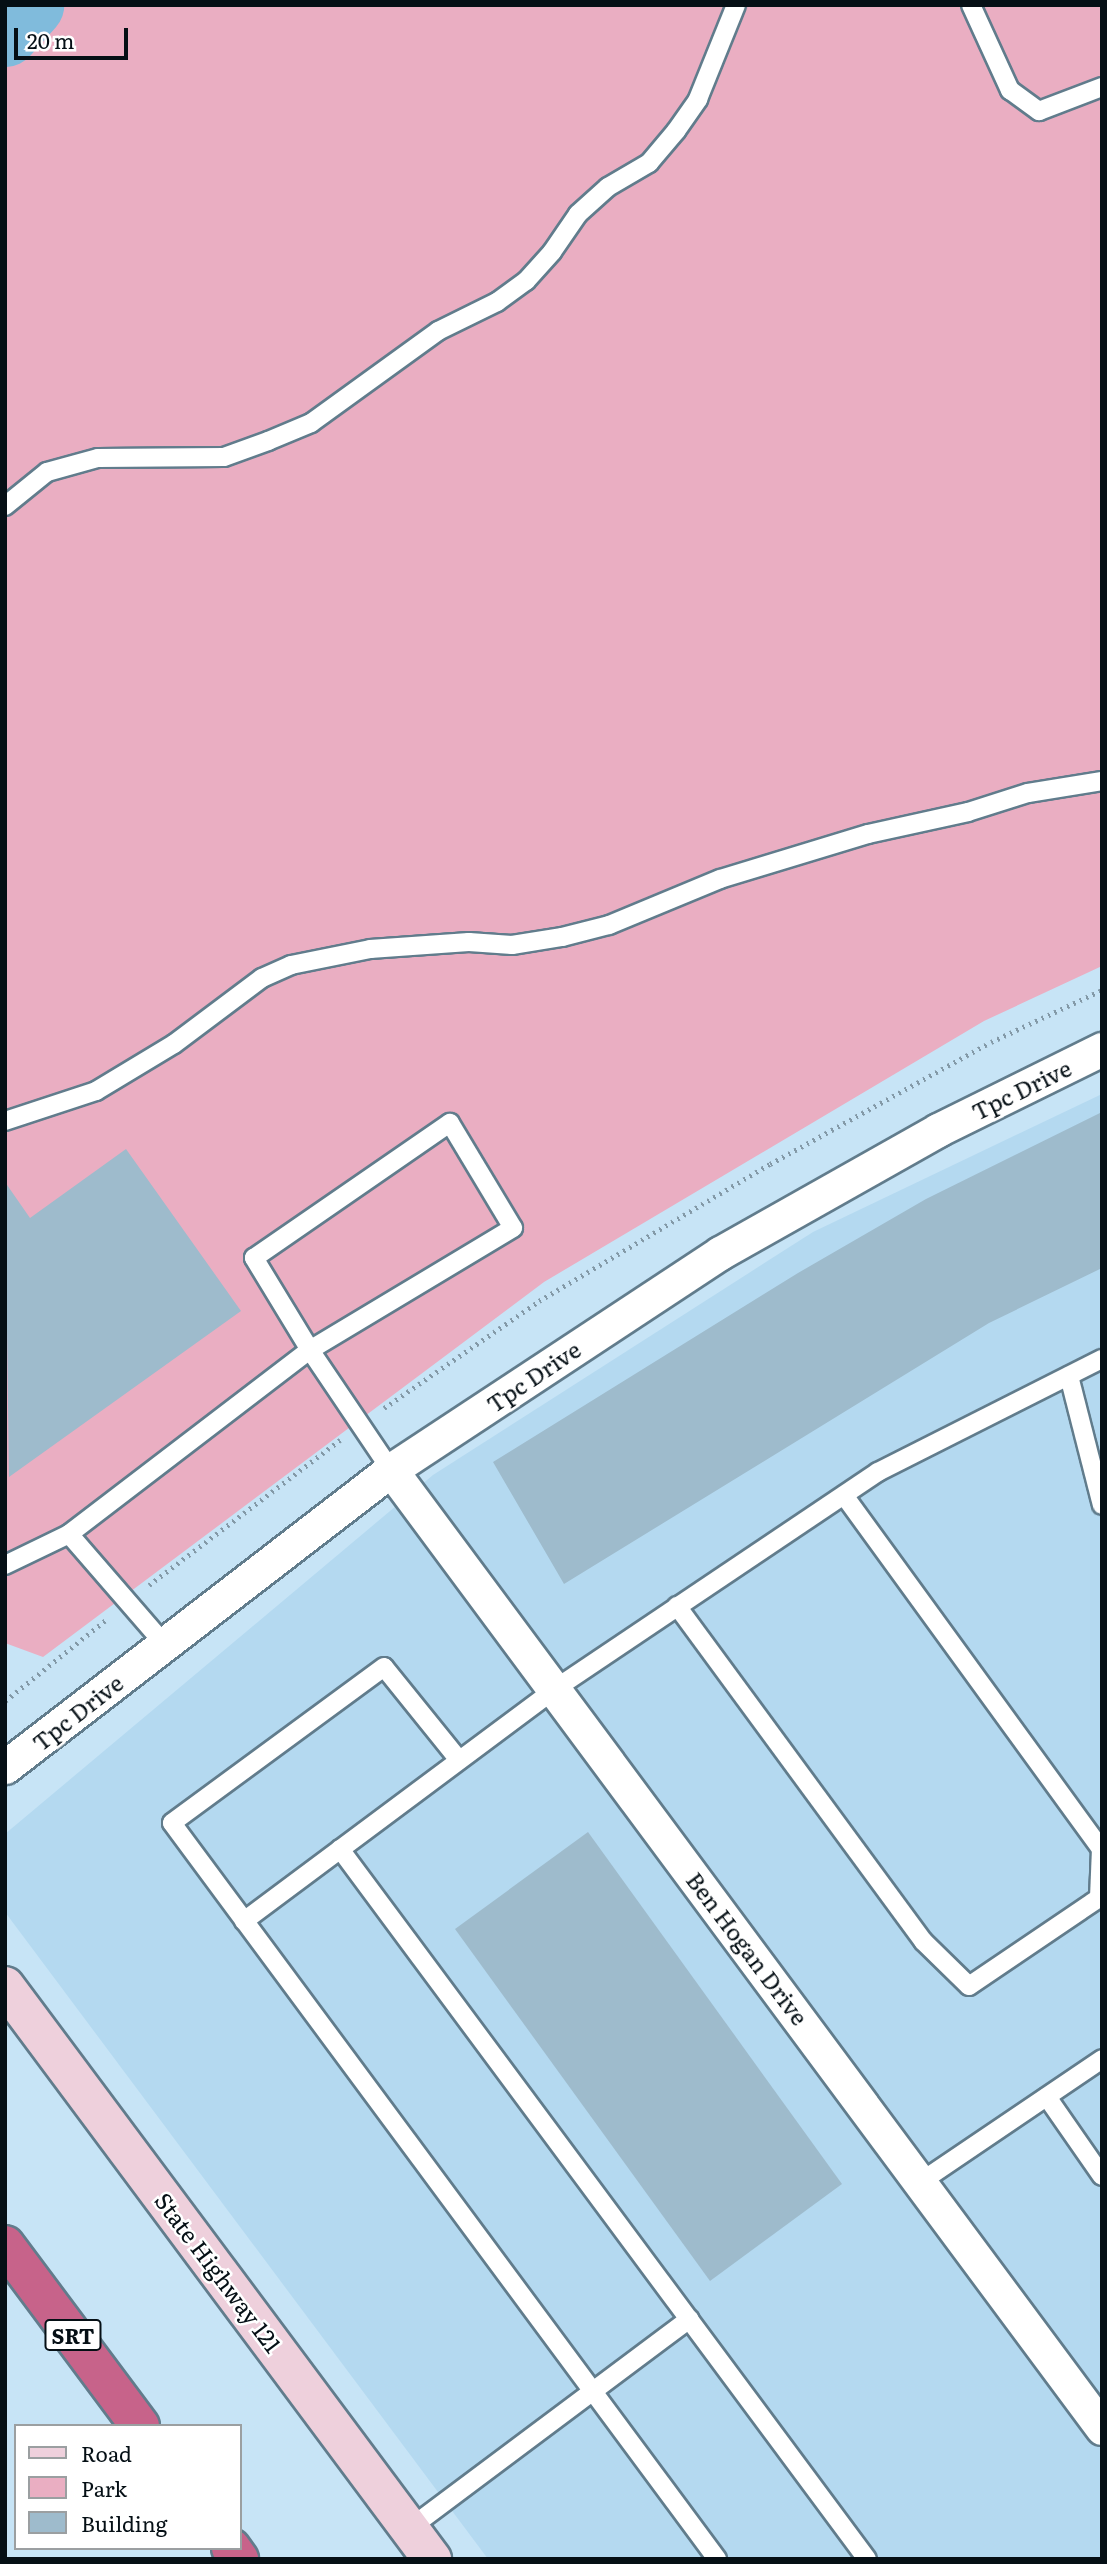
<!DOCTYPE html>
<html>
<head>
<meta charset="utf-8">
<style>
	body { margin:0 }
	#map { position:relative; width:1107px; height:2564px; overflow:hidden; background:#c7e4f6; font-family:Literata,serif }
	div>[style] { position:absolute }
	.built>* { inset:0; background:#b4d9f0 }
	.green>* { inset:0; background:#eaaec2 }
	.river>* { height:68px; margin:-34px; padding:0 34px; transform-origin:34px; border-radius:34px; background:#80bbdc }
	.building>* { inset:0; background:#9ebbcc }
	.path>* { height:4.5px; margin-top:-2.25px; transform-origin:0; background:repeating-linear-gradient(90deg,#8399a7 0 2px,transparent 0 7px) }
	.roads { filter:drop-shadow(2px 0 #617c8c) drop-shadow(-2px 0 #617c8c) drop-shadow(0 2px #617c8c) drop-shadow(0 -2px #617c8c) }
	.lane>* { height:18px; margin:-9px; padding:0 9px; transform-origin:9px; border-radius:9px; background:#fff }
	.street>* { height:33px; margin:-16.5px; padding:0 16.5px; transform-origin:16.5px; border-radius:16.5px; background:#fff }
	.secondary>* { height:38px; margin:-19px; padding:0 19px; transform-origin:19px; border-radius:19px; background:#eed0dc }
	.highway>* { height:38px; margin:-19px; padding:0 19px; transform-origin:19px; border-radius:19px; background:#c7638a }
	span { translate:-50% -50%; white-space:nowrap; text-align:center; line-height:1.15; -webkit-text-stroke:5px #fff; paint-order:stroke }
	.shield-label span { padding:2px 5px; background:#fff; border:2px solid; border-radius:5px; -webkit-text-stroke-width:0 }
	.shield-label { font-size:21px; color:#050f15; font-weight:700 }
	.street-label { font-size:23px; color:#050f15 }
	.frame { position:absolute; inset:0; border:7px solid #050f15; pointer-events:none }
	.legend { position:absolute; left:14px; top:2424px; width:228px; height:126px; box-sizing:border-box; background:#fff; border:2px solid #9b9fa1; margin:0; padding:9px 12px; list-style:none; font-size:21px; color:#050f15 }
	.legend li { display:flex; align-items:center; gap:14px; height:35px }
	.legend b { width:35px; border:2px solid #9b9fa1 }
	.scale { position:absolute; left:14px; top:28px; width:114px; height:32px; box-sizing:border-box; border:4px solid #050f15; border-top:0; padding-left:9px; font-size:21px; line-height:24px; white-space:nowrap; color:#050f15; -webkit-text-stroke:5px #fff; paint-order:stroke }
</style>
</head>
<body>
<div id="map">
	<div class="built">
		<i style="clip-path:polygon(1102px 1094px,1102px 2559px,488px 2559px,5px 1912px,5px 1834px,433px 1475px,813px 1232px)"></i>
	</div>
	<div class="green">
		<i style="clip-path:polygon(5px 5px,1102px 5px,1102px 966px,984px 1021px,544px 1282px,43px 1657px,5px 1643px)"></i>
	</div>
	<div class="river">
		<i style="left:5px;top:33px;width:38px;rotate:-48deg"></i>
	</div>
	<div class="building">
		<i style="clip-path:polygon(1102px 1112px,1102px 1268px,989px 1323px,564px 1584px,493px 1462px,798px 1273px,926px 1199px)"></i>
		<i style="clip-path:polygon(126px 1149px,241px 1311px,9px 1477px,5px 1182px,30px 1218px)"></i>
		<i style="clip-path:polygon(588px 1832px,842px 2184px,710px 2281px,455px 1929px)"></i>
	</div>
	<div class="path">
		<i style="left:384px;top:1408px;width:188px;rotate:-34.6deg"></i>
		<i style="left:539px;top:1301px;width:269px;rotate:-30.7deg"></i>
		<i style="left:770px;top:1164px;width:252px;rotate:-28.9deg"></i>
		<i style="left:991px;top:1042px;width:123px;rotate:-25.1deg"></i>
		<i style="left:149px;top:1585px;width:240px;rotate:-37.2deg"></i>
		<i style="left:5px;top:1701px;width:131px;rotate:-38.8deg"></i>
	</div>
	<div class="roads">
		<div class="lane">
			<i style="left:971px;top:5px;width:94px;rotate:65.4deg"></i>
			<i style="left:1010px;top:90px;width:36px;rotate:36deg"></i>
			<i style="left:1039px;top:111px;width:67px;rotate:-20.9deg"></i>
			<i style="left:5px;top:506px;width:54px;rotate:-39deg"></i>
			<i style="left:47px;top:472px;width:53px;rotate:-15.4deg"></i>
			<i style="left:98px;top:458px;width:126px;rotate:-0.5deg"></i>
			<i style="left:224px;top:457px;width:47px;rotate:-20deg"></i>
			<i style="left:268px;top:441px;width:47px;rotate:-22.7deg"></i>
			<i style="left:311px;top:423px;width:157px;rotate:-35.9deg"></i>
			<i style="left:438px;top:331px;width:66px;rotate:-26.2deg"></i>
			<i style="left:497px;top:302px;width:36px;rotate:-36deg"></i>
			<i style="left:526px;top:281px;width:39px;rotate:-48deg"></i>
			<i style="left:552px;top:252px;width:46px;rotate:-55.6deg"></i>
			<i style="left:578px;top:214px;width:40px;rotate:-42deg"></i>
			<i style="left:608px;top:187px;width:48px;rotate:-30.3deg"></i>
			<i style="left:649px;top:163px;width:42px;rotate:-49.8deg"></i>
			<i style="left:676px;top:131px;width:39px;rotate:-55deg"></i>
			<i style="left:698px;top:99px;width:101px;rotate:-68deg"></i>
			<i style="left:5px;top:1121px;width:96px;rotate:-18.2deg"></i>
			<i style="left:96px;top:1091px;width:91px;rotate:-31.1deg"></i>
			<i style="left:174px;top:1044px;width:110px;rotate:-36.9deg"></i>
			<i style="left:262px;top:978px;width:32px;rotate:-24deg"></i>
			<i style="left:291px;top:965px;width:81px;rotate:-11.4deg"></i>
			<i style="left:370px;top:949px;width:99px;rotate:-4deg"></i>
			<i style="left:469px;top:942px;width:43px;rotate:4deg"></i>
			<i style="left:512px;top:945px;width:51px;rotate:-9.1deg"></i>
			<i style="left:562px;top:937px;width:49px;rotate:-14.3deg"></i>
			<i style="left:609px;top:925px;width:120px;rotate:-22.5deg"></i>
			<i style="left:720px;top:879px;width:155px;rotate:-16.9deg"></i>
			<i style="left:868px;top:834px;width:102px;rotate:-12.4deg"></i>
			<i style="left:968px;top:812px;width:63px;rotate:-17.6deg"></i>
			<i style="left:1028px;top:793px;width:75px;rotate:-9.2deg"></i>
			<i style="left:450px;top:1123px;width:122px;rotate:59deg"></i>
			<i style="left:513px;top:1228px;width:237px;rotate:149deg"></i>
			<i style="left:310px;top:1350px;width:108px;rotate:-121.3deg"></i>
			<i style="left:254px;top:1258px;width:238px;rotate:-34.6deg"></i>
			<i style="left:1069px;top:1376px;width:133px;rotate:75.7deg"></i>
			<i style="left:69px;top:1534px;width:303px;rotate:-37.4deg"></i>
			<i style="left:310px;top:1350px;width:145px;rotate:56deg"></i>
			<i style="left:5px;top:1565px;width:71px;rotate:-25.8deg"></i>
			<i style="left:69px;top:1534px;width:147px;rotate:49.1deg"></i>
			<i style="left:677px;top:1606px;width:416px;rotate:53.7deg"></i>
			<i style="left:923px;top:1941px;width:64px;rotate:44.4deg"></i>
			<i style="left:969px;top:1986px;width:157px;rotate:-34.1deg"></i>
			<i style="left:1099px;top:1898px;width:49px;rotate:-87.7deg"></i>
			<i style="left:1101px;top:1849px;width:437px;rotate:-126deg"></i>
			<i style="left:459px;top:1760px;width:119px;rotate:-128.9deg"></i>
			<i style="left:384px;top:1667px;width:263px;rotate:143.7deg"></i>
			<i style="left:172px;top:1823px;width:916px;rotate:53.48deg"></i>
			<i style="left:340px;top:1849px;width:884px;rotate:53.42deg"></i>
			<i style="left:244px;top:1921px;width:388px;rotate:-36.7deg"></i>
			<i style="left:555px;top:1689px;width:389px;rotate:-33.9deg"></i>
			<i style="left:878px;top:1472px;width:251px;rotate:-26.8deg"></i>
			<i style="left:1047px;top:2097px;width:96px;rotate:55.2deg"></i>
			<i style="left:922px;top:2181px;width:217px;rotate:-34.1deg"></i>
			<i style="left:410px;top:2528px;width:349px;rotate:-36.8deg"></i>
		</div>
		<div class="street">
			<i style="left:391px;top:1470px;width:1193px;rotate:53.42deg"></i>
			<i style="left:5px;top:1767px;width:487px;rotate:-37.6deg"></i>
			<i style="left:391px;top:1470px;width:394px;rotate:-33.4deg"></i>
			<i style="left:720px;top:1253px;width:250px;rotate:-29.4deg"></i>
			<i style="left:938px;top:1130px;width:183px;rotate:-26.3deg"></i>
		</div>
		<div class="secondary">
			<i style="left:5px;top:1986px;width:715px;rotate:53.31deg"></i>
		</div>
		<div class="highway">
			<i style="left:5px;top:2245px;width:226px;rotate:53.3deg"></i>
			<i style="left:231px;top:2548px;width:14px;rotate:54deg"></i>
		</div>
	</div>
	<div class="shield-label">
		<span style="left:73px;top:2335px">SRT</span>
	</div>
	<div class="street-label">
		<span style="left:1021px;top:1089px;rotate:-26deg">Tpc Drive</span>
		<span style="left:533px;top:1376px;rotate:-34deg">Tpc Drive</span>
		<span style="left:77px;top:1712px;rotate:-38deg">Tpc Drive</span>
		<span style="left:748px;top:1948px;rotate:53deg">Ben Hogan Drive</span>
		<span style="left:219px;top:2272px;rotate:53deg">State Highway 121</span>
	</div>
	<div class="frame"></div>
	<ul class="legend">
	<li><b style="height:9px;background:#eed0dc"></b>Road</li>
	<li><b style="height:19px;background:#eaaec2"></b>Park</li>
	<li><b style="height:19px;background:#9ebbcc"></b>Building</li>
	</ul>
	<div class="scale">20 m</div>
</div>
</body>
</html>
